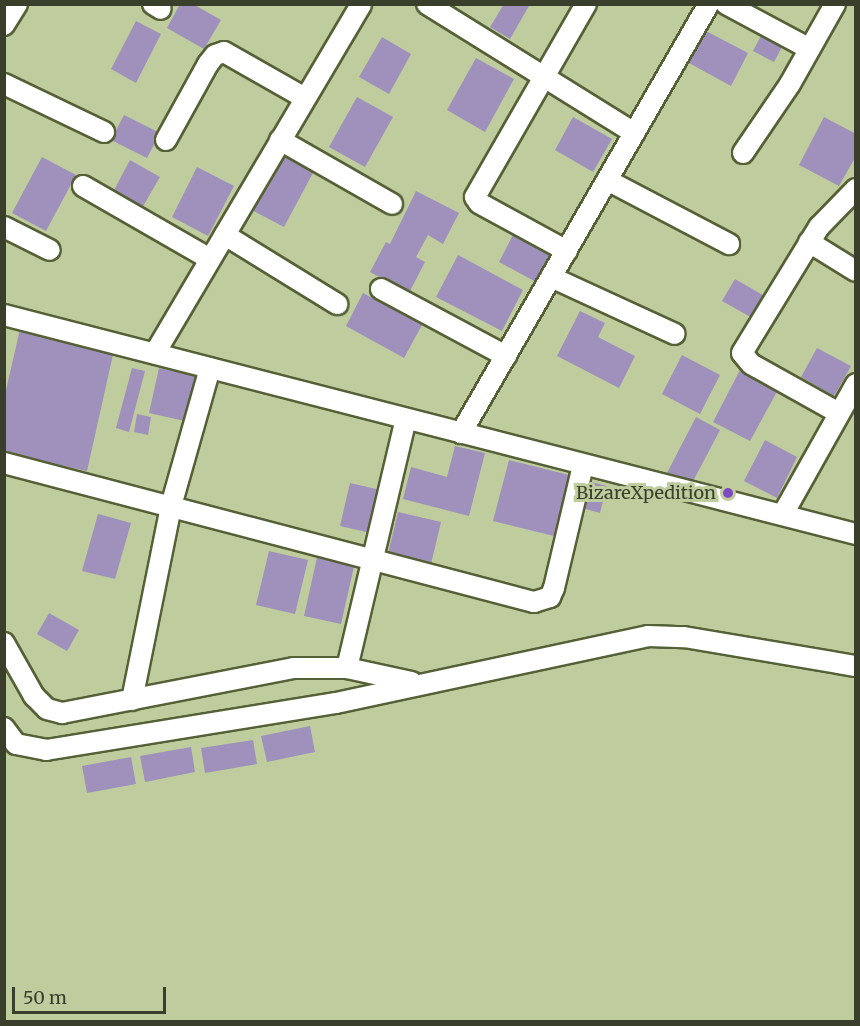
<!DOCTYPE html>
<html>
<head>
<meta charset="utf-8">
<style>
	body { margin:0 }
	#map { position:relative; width:860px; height:1026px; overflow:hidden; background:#bfcc9e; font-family:Merriweather,serif }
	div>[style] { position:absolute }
	.building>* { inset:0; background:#9f91bb }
	.roads { filter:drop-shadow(2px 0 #556036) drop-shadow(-2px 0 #556036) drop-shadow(0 2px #556036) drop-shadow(0 -2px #556036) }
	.minor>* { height:20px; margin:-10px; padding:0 10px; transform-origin:10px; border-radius:10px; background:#fff }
	.dots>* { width:16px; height:16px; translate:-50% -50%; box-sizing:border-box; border:3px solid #bfcc9e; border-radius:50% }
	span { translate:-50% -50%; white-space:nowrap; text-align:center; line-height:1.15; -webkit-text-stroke:6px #bfcc9e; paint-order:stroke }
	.poi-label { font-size:18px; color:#3a3f2c }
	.right { translate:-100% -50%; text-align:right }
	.frame { position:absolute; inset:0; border:6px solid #3a3f2c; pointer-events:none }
	.scale { position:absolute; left:12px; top:987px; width:154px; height:27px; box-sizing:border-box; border:3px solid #3a3f2c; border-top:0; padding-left:8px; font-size:18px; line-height:21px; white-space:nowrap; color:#3a3f2c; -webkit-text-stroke:4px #bfcc9e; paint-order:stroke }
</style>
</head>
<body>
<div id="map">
	<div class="building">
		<i style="clip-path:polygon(180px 4px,193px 4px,221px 20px,204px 49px,167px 28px)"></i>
		<i style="clip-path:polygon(504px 4px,530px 4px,510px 39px,490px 27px)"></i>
		<i style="clip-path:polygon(136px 21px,161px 34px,136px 83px,111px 69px)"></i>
		<i style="clip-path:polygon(706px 31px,748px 53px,731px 86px,689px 63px)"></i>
		<i style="clip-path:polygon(763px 32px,784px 43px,774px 62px,753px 51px)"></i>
		<i style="clip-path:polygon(382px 37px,411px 54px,389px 94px,359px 77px)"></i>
		<i style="clip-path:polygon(476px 58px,514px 79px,485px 132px,447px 110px)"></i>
		<i style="clip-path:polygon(357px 97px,393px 117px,365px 167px,329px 147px)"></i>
		<i style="clip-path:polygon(124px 115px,160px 133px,147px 158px,111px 140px)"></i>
		<i style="clip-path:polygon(573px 117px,612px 139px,593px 172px,555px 150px)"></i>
		<i style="clip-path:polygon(824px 117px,856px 134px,856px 156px,839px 186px,799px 165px)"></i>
		<i style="clip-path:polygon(279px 152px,314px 171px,284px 227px,248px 208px)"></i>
		<i style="clip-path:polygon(42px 157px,76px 175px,46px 231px,12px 213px)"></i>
		<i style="clip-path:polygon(130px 160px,160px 177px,142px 208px,113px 192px)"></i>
		<i style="clip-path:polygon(197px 167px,234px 186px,208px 236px,172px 217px)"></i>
		<i style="clip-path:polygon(416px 191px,459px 213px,443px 244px,428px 235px,416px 257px,425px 262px,409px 293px,370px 272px,386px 242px,390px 244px)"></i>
		<i style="clip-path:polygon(515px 231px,553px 251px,536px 282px,499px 262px)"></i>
		<i style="clip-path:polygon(458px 255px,523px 290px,502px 331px,436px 297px)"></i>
		<i style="clip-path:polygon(735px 279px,766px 297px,754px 319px,722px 301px)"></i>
		<i style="clip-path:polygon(363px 293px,422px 325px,404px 358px,346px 326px)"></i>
		<i style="clip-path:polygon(580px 311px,605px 323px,598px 337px,635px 356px,619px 388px,557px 356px)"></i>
		<i style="clip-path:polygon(20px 329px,114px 350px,87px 471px,4px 453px,4px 399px)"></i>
		<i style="clip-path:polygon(817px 348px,851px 366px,834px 396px,801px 377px)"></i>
		<i style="clip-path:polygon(682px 355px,720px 375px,700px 414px,662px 394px)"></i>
		<i style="clip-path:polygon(132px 368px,145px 371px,129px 432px,116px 428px)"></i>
		<i style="clip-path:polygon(159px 368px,200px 377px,189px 422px,149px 413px)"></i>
		<i style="clip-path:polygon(741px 368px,779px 388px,750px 441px,713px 422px)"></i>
		<i style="clip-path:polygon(137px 414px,151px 417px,148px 435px,134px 432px)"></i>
		<i style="clip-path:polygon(696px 417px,720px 430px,691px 485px,667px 473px)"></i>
		<i style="clip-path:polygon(765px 440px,797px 457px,777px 498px,744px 481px)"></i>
		<i style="clip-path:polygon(455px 446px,485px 453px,469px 516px,403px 499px,411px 467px,447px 477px)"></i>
		<i style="clip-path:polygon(509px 460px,573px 476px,558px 537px,493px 521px)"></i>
		<i style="clip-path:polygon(588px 481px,607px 486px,600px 513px,582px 508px)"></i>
		<i style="clip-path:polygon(350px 483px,385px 491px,375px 534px,340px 526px)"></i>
		<i style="clip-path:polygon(398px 512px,441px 522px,431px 564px,388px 554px)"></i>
		<i style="clip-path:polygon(98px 514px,131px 523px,115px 579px,82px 571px)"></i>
		<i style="clip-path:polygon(269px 551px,308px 560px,295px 614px,256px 605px)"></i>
		<i style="clip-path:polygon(318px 553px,355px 562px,341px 624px,304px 616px)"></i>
		<i style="clip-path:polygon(49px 613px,79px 630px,67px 651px,37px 634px)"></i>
		<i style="clip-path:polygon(310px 726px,315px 752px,267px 762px,261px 736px)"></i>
		<i style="clip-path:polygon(253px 740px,257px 764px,205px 773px,201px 748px)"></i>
		<i style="clip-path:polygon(191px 747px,195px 772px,145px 782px,140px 756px)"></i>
		<i style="clip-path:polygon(131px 757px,136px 784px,87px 793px,82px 766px)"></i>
	</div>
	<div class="roads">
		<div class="minor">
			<i style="left:153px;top:4px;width:9px;rotate:32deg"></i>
			<i style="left:427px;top:4px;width:244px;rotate:31.9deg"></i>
			<i style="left:726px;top:4px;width:95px;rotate:28.2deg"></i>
			<i style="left:4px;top:25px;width:25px;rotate:-58deg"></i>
			<i style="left:4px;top:84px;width:111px;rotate:25.6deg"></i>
			<i style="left:166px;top:140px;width:87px;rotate:-61.1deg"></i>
			<i style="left:208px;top:64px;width:11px;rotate:-52deg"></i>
			<i style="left:215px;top:55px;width:9px;rotate:-18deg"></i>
			<i style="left:224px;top:52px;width:93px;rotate:29.6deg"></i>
			<i style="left:280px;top:140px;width:129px;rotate:29.7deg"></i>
			<i style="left:743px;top:153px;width:83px;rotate:-55.7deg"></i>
			<i style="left:790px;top:84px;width:92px;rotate:-60.6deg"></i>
			<i style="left:607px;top:180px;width:138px;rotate:27.7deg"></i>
			<i style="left:83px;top:186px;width:146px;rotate:29.9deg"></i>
			<i style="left:4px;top:227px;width:51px;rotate:26.6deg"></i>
			<i style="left:225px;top:235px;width:132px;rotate:31.6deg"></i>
			<i style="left:809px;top:242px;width:55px;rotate:31.7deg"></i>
			<i style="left:567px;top:251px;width:100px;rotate:-151.4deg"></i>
			<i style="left:479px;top:203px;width:7px;rotate:-124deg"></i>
			<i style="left:475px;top:197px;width:223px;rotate:-60.1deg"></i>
			<i style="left:551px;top:277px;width:136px;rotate:24.7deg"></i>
			<i style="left:381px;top:289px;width:142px;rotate:28.2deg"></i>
			<i style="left:4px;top:315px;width:880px;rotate:14.42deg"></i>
			<i style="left:155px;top:353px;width:405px;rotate:-59.4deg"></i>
			<i style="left:837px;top:412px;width:98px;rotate:-150.8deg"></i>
			<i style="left:751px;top:364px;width:14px;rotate:-129deg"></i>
			<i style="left:742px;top:353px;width:148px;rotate:-58.6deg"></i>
			<i style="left:819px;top:227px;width:53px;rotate:-45.8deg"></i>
			<i style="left:461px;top:433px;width:496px;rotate:-60deg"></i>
			<i style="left:4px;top:463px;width:548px;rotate:14.7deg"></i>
			<i style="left:534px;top:602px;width:17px;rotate:-17deg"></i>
			<i style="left:550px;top:597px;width:10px;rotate:-66deg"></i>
			<i style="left:554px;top:588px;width:126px;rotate:-76.7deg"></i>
			<i style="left:783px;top:514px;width:149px;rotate:-60.7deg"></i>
			<i style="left:4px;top:643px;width:61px;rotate:60.5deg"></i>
			<i style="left:34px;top:696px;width:18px;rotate:45deg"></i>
			<i style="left:47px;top:709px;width:16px;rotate:15deg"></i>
			<i style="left:62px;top:713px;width:236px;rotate:-11deg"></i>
			<i style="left:294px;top:668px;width:53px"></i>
			<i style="left:347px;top:668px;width:66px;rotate:12.3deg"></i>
			<i style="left:347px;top:668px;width:256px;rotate:-76.7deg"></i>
			<i style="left:132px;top:700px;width:198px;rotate:-78.6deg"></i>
			<i style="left:171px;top:506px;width:143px;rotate:-74.2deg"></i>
			<i style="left:4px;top:728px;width:20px;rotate:53deg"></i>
			<i style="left:16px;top:744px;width:31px;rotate:11deg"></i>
			<i style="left:46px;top:750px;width:294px;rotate:-9.2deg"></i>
			<i style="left:336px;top:703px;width:319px;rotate:-12.1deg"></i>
			<i style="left:648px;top:636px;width:36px;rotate:2deg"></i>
			<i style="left:684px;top:637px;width:174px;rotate:9.6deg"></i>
		</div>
	</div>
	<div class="dots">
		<i style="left:728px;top:493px;background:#7e4ac1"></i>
	</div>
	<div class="poi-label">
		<span class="right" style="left:716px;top:493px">BizareXpedition</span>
	</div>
	<div class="frame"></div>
	<div class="scale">50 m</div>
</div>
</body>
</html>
